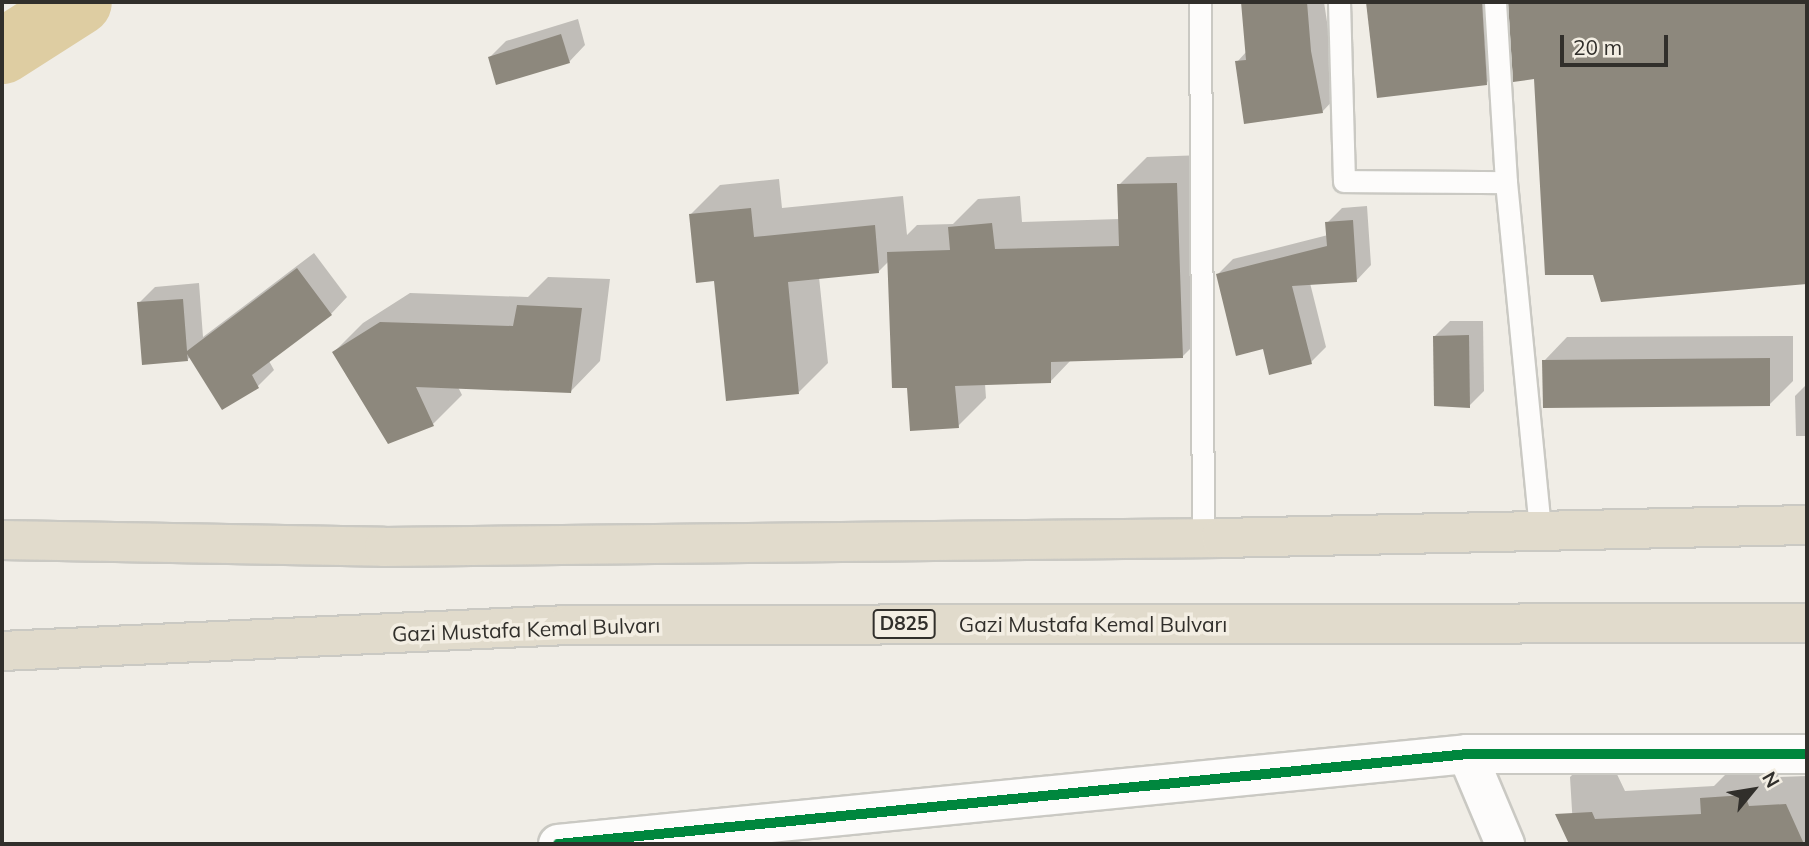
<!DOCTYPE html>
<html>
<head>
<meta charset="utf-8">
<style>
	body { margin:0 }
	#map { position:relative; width:1809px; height:846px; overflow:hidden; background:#f0ede6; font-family:Mulish,sans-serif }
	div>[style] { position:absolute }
	.shadow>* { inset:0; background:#0003 }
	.river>* { height:65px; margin:-32.5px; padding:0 32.5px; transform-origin:32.5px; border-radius:32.5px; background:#decda2 }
	.building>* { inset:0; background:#8d887d }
	.roads { filter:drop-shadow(2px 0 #cac9c3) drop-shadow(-2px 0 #cac9c3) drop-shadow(0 2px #cac9c3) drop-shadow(0 -2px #cac9c3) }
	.lane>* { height:21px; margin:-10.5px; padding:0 10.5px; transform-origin:10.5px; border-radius:10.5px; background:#fdfcfb }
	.secondary>* { height:38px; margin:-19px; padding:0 19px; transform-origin:19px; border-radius:19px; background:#fdfcfb }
	.highway>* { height:38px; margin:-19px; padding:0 19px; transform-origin:19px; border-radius:19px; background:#e1dbcc }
	.cycleway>* { height:10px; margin:-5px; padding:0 5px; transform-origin:5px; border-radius:5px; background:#00873e }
	span { translate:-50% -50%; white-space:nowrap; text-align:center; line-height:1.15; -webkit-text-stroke:7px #f3eee3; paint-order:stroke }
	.shield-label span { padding:2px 5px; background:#f3eee3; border:2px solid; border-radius:5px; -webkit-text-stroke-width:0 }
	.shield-label { font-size:19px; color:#312f2b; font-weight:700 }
	.street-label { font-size:21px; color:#312f2b }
	.frame { position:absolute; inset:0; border:4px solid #312f2b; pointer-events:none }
	.north { position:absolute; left:1718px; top:755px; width:70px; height:70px; -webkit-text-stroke:5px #f3eee3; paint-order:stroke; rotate:60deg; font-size:19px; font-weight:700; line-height:28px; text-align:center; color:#312f2b }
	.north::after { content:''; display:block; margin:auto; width:24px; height:32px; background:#312f2b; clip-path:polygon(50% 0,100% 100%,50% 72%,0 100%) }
	.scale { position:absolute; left:1560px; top:35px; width:108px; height:32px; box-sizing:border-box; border:4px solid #312f2b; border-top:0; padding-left:9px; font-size:21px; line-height:24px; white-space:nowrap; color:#312f2b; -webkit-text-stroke:5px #f3eee3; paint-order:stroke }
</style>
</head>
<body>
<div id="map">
	<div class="shadow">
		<i style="clip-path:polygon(1243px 2px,1324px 2px,1338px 95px,1322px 112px,1237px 62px,1247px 51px)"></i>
		<i style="clip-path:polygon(1368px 2px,1807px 2px,1807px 282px,1602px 300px,1536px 77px,1513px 56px,1486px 83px,1379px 96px)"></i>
		<i style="clip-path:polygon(578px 19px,585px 45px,569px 62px,490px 57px,506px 41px)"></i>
		<i style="clip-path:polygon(1204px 155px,1210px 329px,1182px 357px,1071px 360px,1050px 382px,985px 384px,986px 398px,958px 426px,908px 386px,889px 261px,878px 272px,819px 277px,828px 363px,799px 392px,715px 279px,691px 214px,720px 185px,779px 179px,782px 208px,903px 196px,907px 235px,917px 225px,953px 224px,978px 199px,1020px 196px,1022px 222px,1120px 219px,1119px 185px,1147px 157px)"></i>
		<i style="clip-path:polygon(1367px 206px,1371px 265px,1356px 281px,1310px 283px,1326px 347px,1311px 362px,1264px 347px,1218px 274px,1233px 259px,1328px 235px,1327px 223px,1342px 208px)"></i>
		<i style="clip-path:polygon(314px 253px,347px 297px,331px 314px,269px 361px,274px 370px,258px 386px,222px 408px,191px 356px,187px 360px,139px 303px,155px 287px,199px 283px,203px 337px)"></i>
		<i style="clip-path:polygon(548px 277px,610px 279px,600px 361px,571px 391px,458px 387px,462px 395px,433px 424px,334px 352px,363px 323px,410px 293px,528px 297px)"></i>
		<i style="clip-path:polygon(1450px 321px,1483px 321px,1484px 391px,1469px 406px,1435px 336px)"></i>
		<i style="clip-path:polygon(1793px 336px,1793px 381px,1769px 405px,1544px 361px,1567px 337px)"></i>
		<i style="clip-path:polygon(1807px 384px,1807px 436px,1796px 436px,1795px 396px)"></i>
		<i style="clip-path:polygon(1600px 747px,1604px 747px,1625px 791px,1714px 786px,1731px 769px,1774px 767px,1779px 777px,1807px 776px,1807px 844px,1574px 844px,1570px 777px)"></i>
	</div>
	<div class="river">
		<i style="left:2px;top:51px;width:91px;rotate:-32.5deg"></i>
	</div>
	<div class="building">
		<i style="clip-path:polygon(1241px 2px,1307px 2px,1311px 51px,1323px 113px,1244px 124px,1235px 61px,1246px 60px)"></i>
		<i style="clip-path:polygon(1366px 2px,1482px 2px,1487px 85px,1377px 98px)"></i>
		<i style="clip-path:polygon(1508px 2px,1807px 2px,1807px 284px,1601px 302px,1593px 275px,1545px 275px,1534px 79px,1513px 82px)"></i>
		<i style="clip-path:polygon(561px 34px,570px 63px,496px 85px,488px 57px)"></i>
		<i style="clip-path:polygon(1177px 183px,1183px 358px,1051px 362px,1051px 383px,955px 386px,959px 428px,910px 431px,907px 388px,892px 388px,887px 252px,950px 250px,948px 227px,992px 223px,995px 249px,1119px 246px,1117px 184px)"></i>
		<i style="clip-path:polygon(751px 208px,754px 237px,875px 225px,879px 273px,788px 282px,799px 394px,726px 401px,714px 281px,696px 283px,689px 214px)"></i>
		<i style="clip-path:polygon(1353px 220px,1357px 282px,1292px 286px,1312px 364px,1269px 375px,1263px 349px,1236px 356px,1216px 274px,1327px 246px,1325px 222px)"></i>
		<i style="clip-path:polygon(297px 268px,332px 315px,252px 375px,259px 388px,222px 410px,187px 354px,188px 361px,142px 365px,137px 302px,183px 299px,187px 351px)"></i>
		<i style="clip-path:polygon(517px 305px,582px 308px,571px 393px,416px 387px,434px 426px,388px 444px,332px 352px,380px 322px,513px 326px)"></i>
		<i style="clip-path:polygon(1469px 335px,1470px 408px,1434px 406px,1433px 336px)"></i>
		<i style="clip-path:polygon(1770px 358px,1770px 406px,1543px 408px,1542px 360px)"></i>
		<i style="clip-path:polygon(1745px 795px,1749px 806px,1786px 804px,1804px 844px,1569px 844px,1555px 814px,1592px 812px,1595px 819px,1701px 814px,1700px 798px)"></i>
	</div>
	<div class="roads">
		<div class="lane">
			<i style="left:1200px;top:2px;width:536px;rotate:89.68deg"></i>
			<i style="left:1339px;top:2px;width:179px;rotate:88.4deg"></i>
			<i style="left:1344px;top:181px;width:162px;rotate:0.4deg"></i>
			<i style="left:1495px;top:2px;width:180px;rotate:86.5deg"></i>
			<i style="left:1506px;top:182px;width:351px;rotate:84.4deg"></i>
		</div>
		<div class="secondary">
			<i style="left:1467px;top:754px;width:98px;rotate:67.1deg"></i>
			<i style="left:558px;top:844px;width:913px;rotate:-5.65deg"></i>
			<i style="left:1467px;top:754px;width:340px"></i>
		</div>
		<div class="highway">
			<i style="left:2px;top:540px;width:382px;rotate:1deg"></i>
			<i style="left:384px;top:547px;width:837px;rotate:-0.62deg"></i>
			<i style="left:1221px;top:538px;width:586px;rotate:-1.27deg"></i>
			<i style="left:2px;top:651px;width:567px;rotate:-2.63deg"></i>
			<i style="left:568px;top:625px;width:1239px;rotate:-0.09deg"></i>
		</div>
	</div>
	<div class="cycleway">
		<i style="left:558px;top:844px;width:913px;rotate:-5.65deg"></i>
		<i style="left:1467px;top:754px;width:340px"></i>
	</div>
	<div class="shield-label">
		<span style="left:904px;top:624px">D825</span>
	</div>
	<div class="street-label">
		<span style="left:1093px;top:624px">Gazi Mustafa Kemal Bulvarı</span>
		<span style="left:526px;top:629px;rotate:-2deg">Gazi Mustafa Kemal Bulvarı</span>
	</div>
	<div class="frame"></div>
	<div class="north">N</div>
	<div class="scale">20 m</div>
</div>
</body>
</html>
